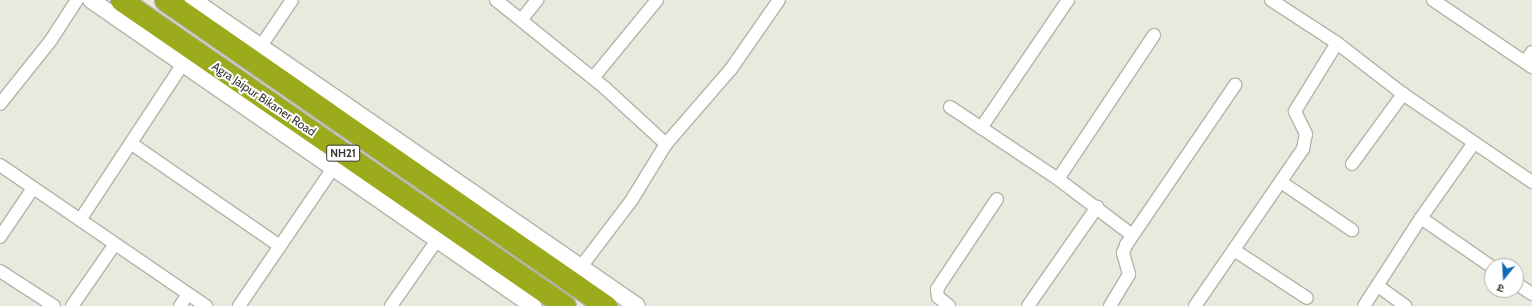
<!DOCTYPE html>
<html>
<head>
<meta charset="utf-8">
<style>
	body { margin:0 }
	#map { position:relative; width:1532px; height:306px; overflow:hidden; background:#e7eadd; font-family:Cabin,"Noto Sans Devanagari",sans-serif }
	div>[style] { position:absolute }
	.roads { filter:drop-shadow(1px 0 #b2b5a8) drop-shadow(-1px 0 #b2b5a8) drop-shadow(0 1px #b2b5a8) drop-shadow(0 -1px #b2b5a8) }
	.street>* { height:12px; margin:-6px; padding:0 6px; transform-origin:6px; border-radius:6px; background:#fff }
	.secondary>* { height:16px; margin:-8px; padding:0 8px; transform-origin:8px; border-radius:8px; background:#fff }
	.highway>* { height:21px; margin:-10.5px; padding:0 10.5px; transform-origin:10.5px; border-radius:10.5px; background:#9bab1b }
	span { translate:-50% -50%; white-space:nowrap; text-align:center; line-height:1.15; -webkit-text-stroke:4px #fff; paint-order:stroke }
	.shield-label span { padding:1px 3px; background:#fff; border:1px solid; border-radius:3px; -webkit-text-stroke-width:0 }
	.shield-label { font-size:11px; color:#363732; font-weight:700 }
	.street-label { font-size:12px; color:#363732 }
	.north { position:absolute; left:1484px; top:258px; width:40px; height:40px; box-sizing:border-box; background:#fff; border:1px solid #afafad; border-radius:50%; rotate:198deg; font-size:11px; font-weight:700; line-height:16px; text-align:center; color:#363732 }
	.north::after { content:''; display:block; margin:auto; width:14px; height:18px; background:#0e6ab7; clip-path:polygon(50% 0,100% 100%,50% 72%,0 100%) }
</style>
</head>
<body>
<div id="map">
	<div class="roads">
		<div class="street">
			<i style="left:496px;top:0;width:140px;rotate:38.9deg"></i>
			<i style="left:605px;top:88px;width:83px;rotate:42.6deg"></i>
			<i style="left:1271px;top:0;width:79px;rotate:33.1deg"></i>
			<i style="left:1337px;top:43px;width:83px;rotate:37.7deg"></i>
			<i style="left:1403px;top:94px;width:156px;rotate:34.3deg"></i>
			<i style="left:1433px;top:0;width:120px;rotate:34.1deg"></i>
			<i style="left:521px;top:20px;width:26px;rotate:-51deg"></i>
			<i style="left:261px;top:46px;width:55px;rotate:-56deg"></i>
			<i style="left:1525px;top:62px;width:12px;rotate:-55deg"></i>
			<i style="left:593px;top:78px;width:101px;rotate:-50.6deg"></i>
			<i style="left:0;top:104px;width:82px;rotate:-51.4deg"></i>
			<i style="left:51px;top:40px;width:48px;rotate:-57deg"></i>
			<i style="left:950px;top:107px;width:130px;rotate:33.7deg"></i>
			<i style="left:1058px;top:179px;width:93px;rotate:37.1deg"></i>
			<i style="left:981px;top:128px;width:155px;rotate:-55.8deg"></i>
			<i style="left:132px;top:144px;width:180px;rotate:34.6deg"></i>
			<i style="left:1352px;top:164px;width:87px;rotate:-53.9deg"></i>
			<i style="left:0;top:165px;width:250px;rotate:34.4deg"></i>
			<i style="left:1058px;top:179px;width:173px;rotate:-56.3deg"></i>
			<i style="left:1281px;top:182px;width:86px;rotate:34.1deg"></i>
			<i style="left:1421px;top:218px;width:86px;rotate:34.6deg"></i>
			<i style="left:80px;top:220px;width:187px;rotate:-56.6deg"></i>
			<i style="left:0;top:237px;width:59px;rotate:-56deg"></i>
			<i style="left:1234px;top:250px;width:87px;rotate:33.3deg"></i>
			<i style="left:580px;top:268px;width:84px;rotate:-52.7deg"></i>
			<i style="left:631px;top:201px;width:67px;rotate:-58.4deg"></i>
			<i style="left:666px;top:144px;width:99px;rotate:-49.1deg"></i>
			<i style="left:731px;top:69px;width:84px;rotate:-55.2deg"></i>
			<i style="left:0;top:271px;width:64px;rotate:32.9deg"></i>
			<i style="left:1516px;top:283px;width:19px;rotate:35deg"></i>
			<i style="left:1378px;top:286px;width:34px;rotate:36deg"></i>
			<i style="left:72px;top:306px;width:75px;rotate:-55.3deg"></i>
			<i style="left:180px;top:306px;width:14px;rotate:-56deg"></i>
			<i style="left:239px;top:306px;width:167px;rotate:-55.7deg"></i>
			<i style="left:391px;top:306px;width:80px;rotate:-55.1deg"></i>
			<i style="left:949px;top:306px;width:14px;rotate:-141deg"></i>
			<i style="left:938px;top:297px;width:8px;rotate:-97deg"></i>
			<i style="left:937px;top:289px;width:108px;rotate:-56.3deg"></i>
			<i style="left:1028px;top:306px;width:121px;rotate:-55.1deg"></i>
			<i style="left:1110px;top:306px;width:37px;rotate:-59deg"></i>
			<i style="left:1129px;top:274px;width:22px;rotate:-106deg"></i>
			<i style="left:1123px;top:253px;width:9px;rotate:-69deg"></i>
			<i style="left:1126px;top:245px;width:194px;rotate:-55.7deg"></i>
			<i style="left:1195px;top:306px;width:191px;rotate:-55.5deg"></i>
			<i style="left:1303px;top:149px;width:15px;rotate:-79deg"></i>
			<i style="left:1306px;top:134px;width:25px;rotate:-116deg"></i>
			<i style="left:1295px;top:111px;width:80px;rotate:-58.3deg"></i>
			<i style="left:1364px;top:306px;width:105px;rotate:-57.1deg"></i>
			<i style="left:1421px;top:218px;width:92px;rotate:-54.8deg"></i>
		</div>
		<div class="secondary">
			<i style="left:91px;top:0;width:538px;rotate:34.7deg"></i>
			<i style="left:193px;top:0;width:539px;rotate:34.57deg"></i>
		</div>
		<div class="highway">
			<i style="left:121px;top:0;width:539px;rotate:34.57deg"></i>
			<i style="left:165px;top:0;width:537px;rotate:34.76deg"></i>
		</div>
	</div>
	<div class="shield-label">
		<span style="left:343px;top:153px">NH21</span>
	</div>
	<div class="street-label">
		<span style="left:264px;top:99px;rotate:34deg">Agra Jaipur Bikaner Road</span>
	</div>
	<div class="north">उ</div>
</div>
</body>
</html>
